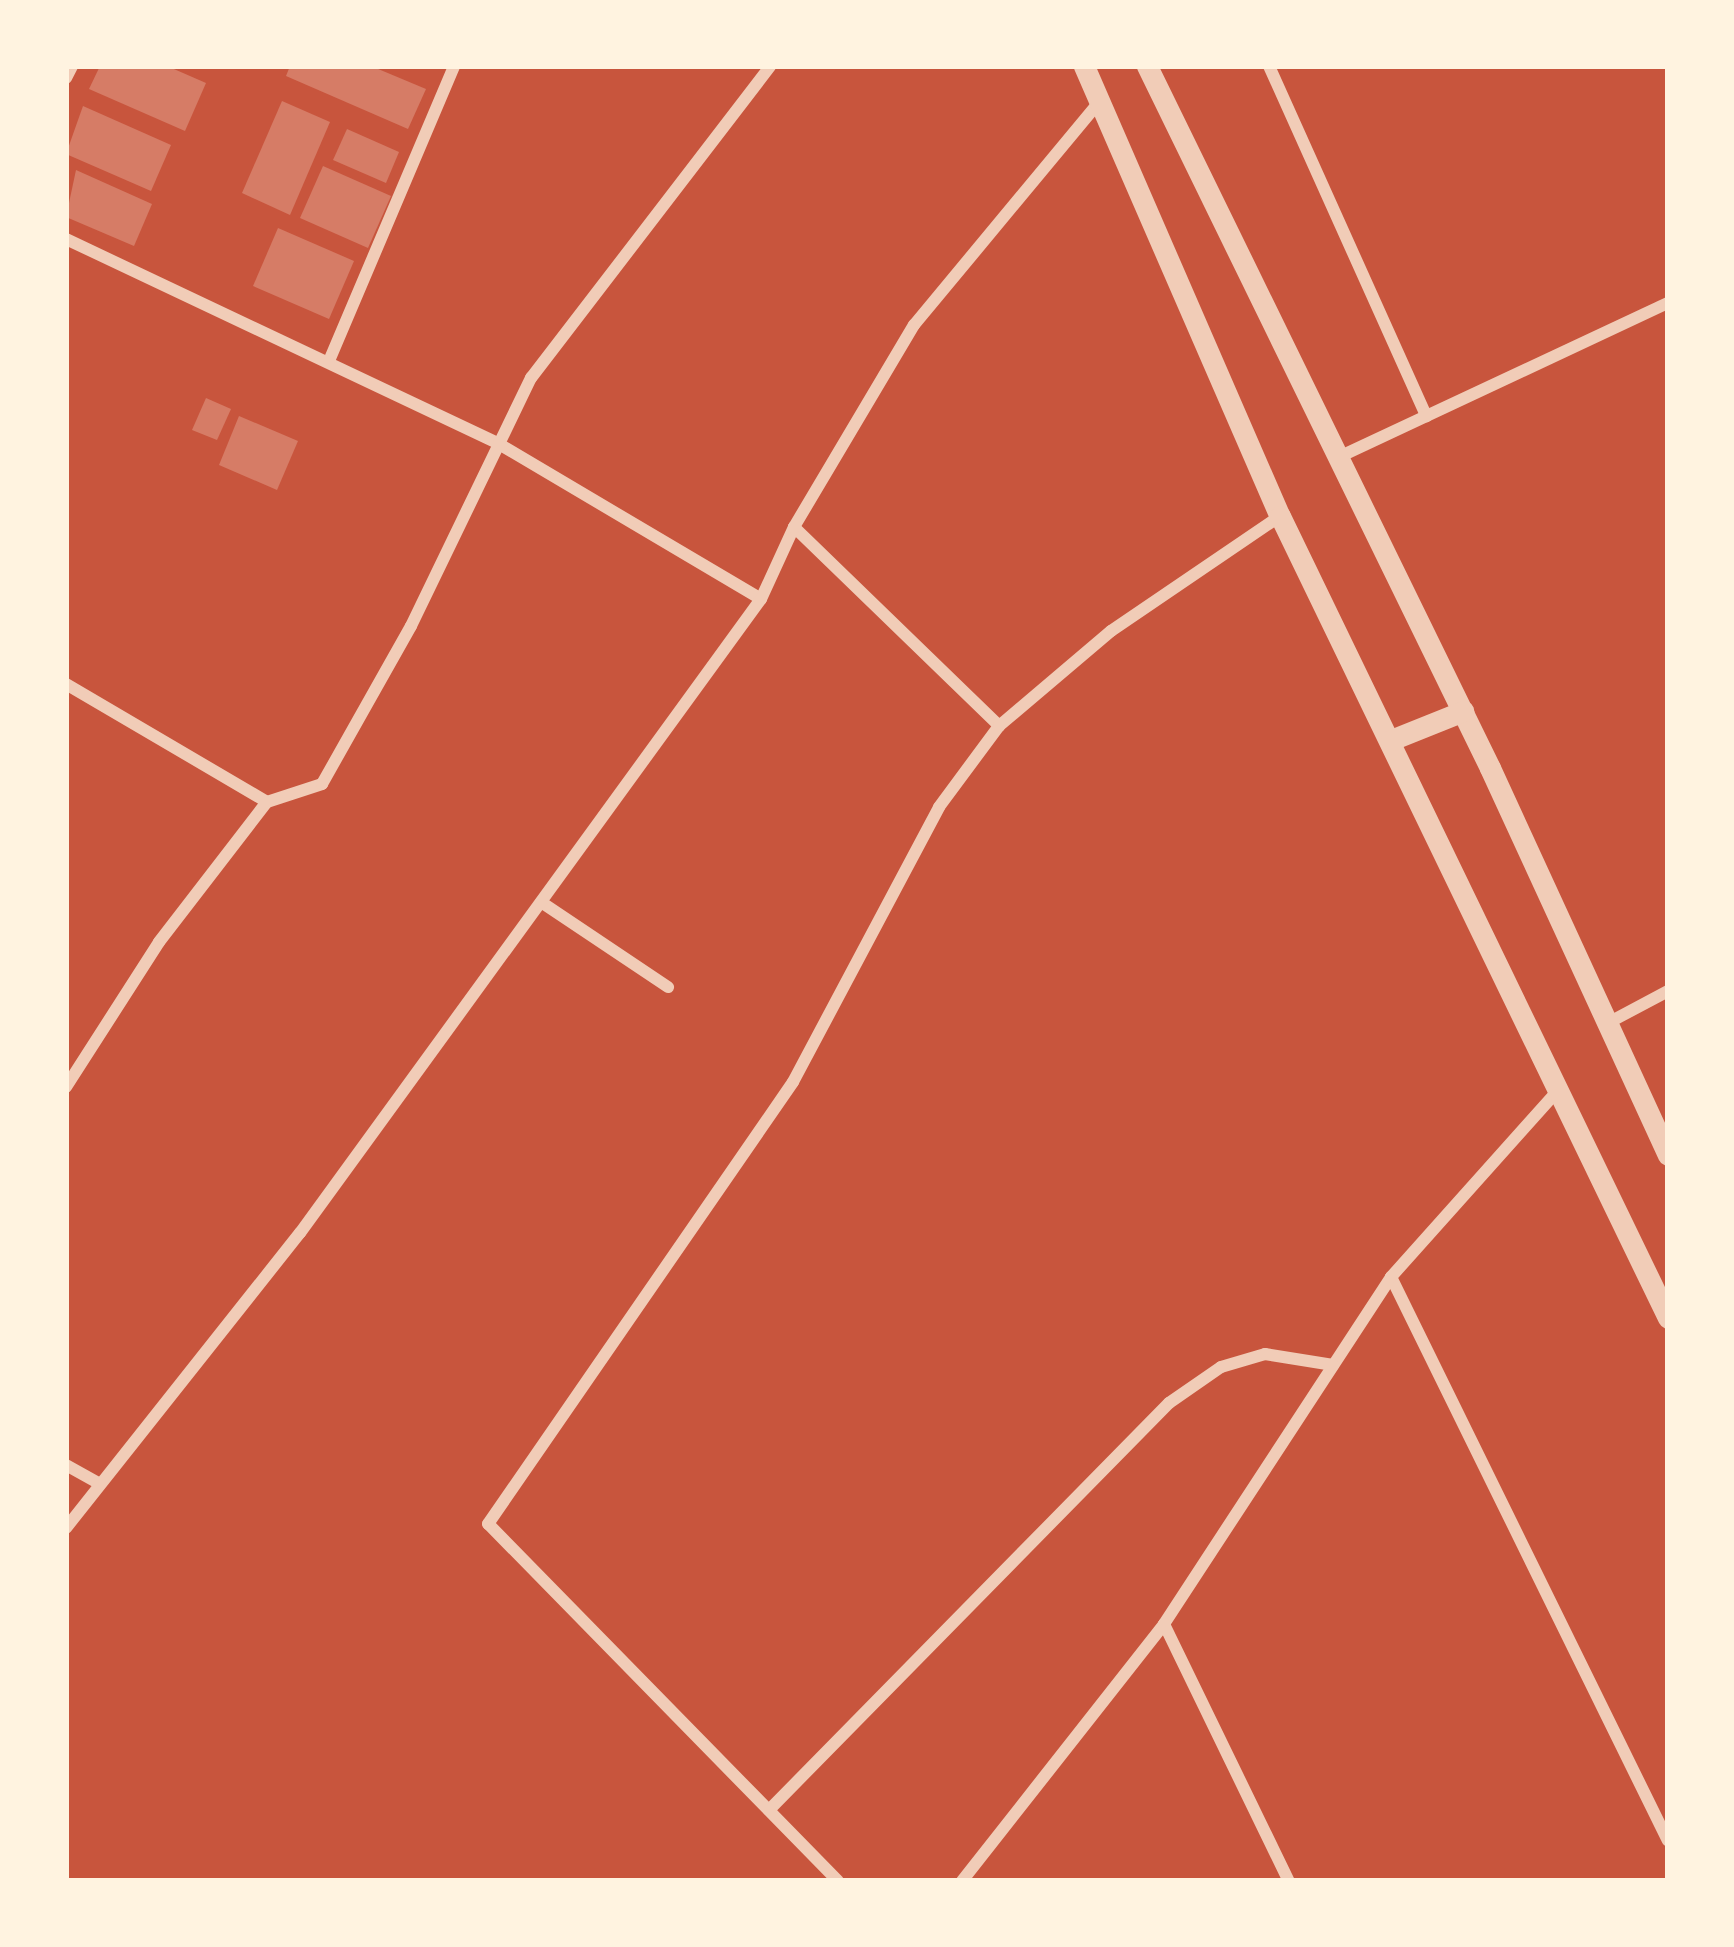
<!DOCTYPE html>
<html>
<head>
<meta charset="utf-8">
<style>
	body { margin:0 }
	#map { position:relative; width:1734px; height:1947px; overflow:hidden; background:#c8553d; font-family:Helvetica,sans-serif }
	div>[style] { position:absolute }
	.building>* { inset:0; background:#d67c66 }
	.minor>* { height:12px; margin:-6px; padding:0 6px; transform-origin:6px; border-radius:6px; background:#f1ccb7 }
	.tertiary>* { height:21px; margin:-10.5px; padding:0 10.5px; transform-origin:10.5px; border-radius:10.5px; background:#f1ccb7 }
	span { translate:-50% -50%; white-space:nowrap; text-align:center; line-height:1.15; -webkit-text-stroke:10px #fff3e0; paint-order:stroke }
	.frame { position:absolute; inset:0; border:69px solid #fff3e0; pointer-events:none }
</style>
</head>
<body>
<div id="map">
	<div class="building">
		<i style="clip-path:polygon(100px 66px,167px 66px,206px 83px,185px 131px,89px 89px)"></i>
		<i style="clip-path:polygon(290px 66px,371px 66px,426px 89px,408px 129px,286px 76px)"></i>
		<i style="clip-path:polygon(282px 101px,330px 122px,290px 215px,242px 193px)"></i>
		<i style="clip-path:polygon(83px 106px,171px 145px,151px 191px,66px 154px)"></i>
		<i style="clip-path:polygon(347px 129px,399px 152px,386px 183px,333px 160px)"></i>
		<i style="clip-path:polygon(323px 166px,391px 196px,368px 248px,300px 218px)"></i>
		<i style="clip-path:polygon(76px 170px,152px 204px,134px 246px,66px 217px)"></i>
		<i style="clip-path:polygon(278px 228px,354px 261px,329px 319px,253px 286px)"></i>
		<i style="clip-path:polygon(206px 398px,231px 409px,217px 440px,192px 430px)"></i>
		<i style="clip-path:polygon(239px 416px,298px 441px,277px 490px,219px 465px)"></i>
	</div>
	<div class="minor">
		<i style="left:1269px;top:66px;width:384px;rotate:65.8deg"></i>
		<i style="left:66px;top:78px;width:13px;rotate:-63deg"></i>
		<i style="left:66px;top:239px;width:479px;rotate:25.3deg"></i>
		<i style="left:499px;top:444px;width:304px;rotate:30.6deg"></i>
		<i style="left:329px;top:361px;width:320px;rotate:-67deg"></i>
		<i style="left:1341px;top:456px;width:361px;rotate:-25.1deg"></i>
		<i style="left:794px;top:527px;width:286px;rotate:44.1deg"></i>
		<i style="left:66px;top:684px;width:233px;rotate:30.4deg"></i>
		<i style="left:541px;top:902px;width:153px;rotate:33.8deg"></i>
		<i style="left:1606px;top:1024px;width:70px;rotate:-28deg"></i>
		<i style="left:66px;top:1087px;width:172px;rotate:-57.3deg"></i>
		<i style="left:159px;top:942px;width:177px;rotate:-52.4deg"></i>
		<i style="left:267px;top:802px;width:58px;rotate:-18.1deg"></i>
		<i style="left:322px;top:784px;width:181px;rotate:-60.6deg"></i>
		<i style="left:411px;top:626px;width:276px;rotate:-64.2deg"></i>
		<i style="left:531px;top:378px;width:393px;rotate:-52.5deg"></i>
		<i style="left:1391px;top:1277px;width:628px;rotate:63.84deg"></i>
		<i style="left:66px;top:1465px;width:39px;rotate:29deg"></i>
		<i style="left:66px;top:1528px;width:377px;rotate:-51.6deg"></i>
		<i style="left:300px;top:1233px;width:784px;rotate:-53.98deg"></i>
		<i style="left:761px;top:599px;width:79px;rotate:-65.4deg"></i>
		<i style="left:794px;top:527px;width:235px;rotate:-59.3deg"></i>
		<i style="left:914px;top:325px;width:293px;rotate:-50.3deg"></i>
		<i style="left:1164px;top:1624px;width:415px;rotate:-56.8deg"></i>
		<i style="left:1391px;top:1277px;width:254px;rotate:-48.2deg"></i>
		<i style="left:769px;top:1810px;width:571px;rotate:-45.5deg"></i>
		<i style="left:1169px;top:1403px;width:63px;rotate:-34.7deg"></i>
		<i style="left:1221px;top:1367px;width:46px;rotate:-16.5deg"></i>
		<i style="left:1265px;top:1354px;width:69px;rotate:9.2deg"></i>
		<i style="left:838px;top:1881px;width:500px;rotate:-134.4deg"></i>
		<i style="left:488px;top:1524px;width:537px;rotate:-55.39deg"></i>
		<i style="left:793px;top:1082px;width:311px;rotate:-62deg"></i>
		<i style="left:939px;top:807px;width:101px;rotate:-53.5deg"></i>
		<i style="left:999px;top:726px;width:147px;rotate:-40.3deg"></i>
		<i style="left:1111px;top:631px;width:204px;rotate:-34.2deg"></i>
		<i style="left:962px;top:1881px;width:327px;rotate:-51.8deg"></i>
		<i style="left:1164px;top:1624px;width:286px;rotate:64.1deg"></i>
	</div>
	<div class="tertiary">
		<i style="left:1084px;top:66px;width:491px;rotate:66.5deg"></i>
		<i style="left:1280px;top:516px;width:891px;rotate:64.18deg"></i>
		<i style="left:1147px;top:66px;width:781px;rotate:63.96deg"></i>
		<i style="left:1490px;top:768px;width:426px;rotate:65.3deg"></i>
		<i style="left:1391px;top:740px;width:78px;rotate:-21.9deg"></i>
	</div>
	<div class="frame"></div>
</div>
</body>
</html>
